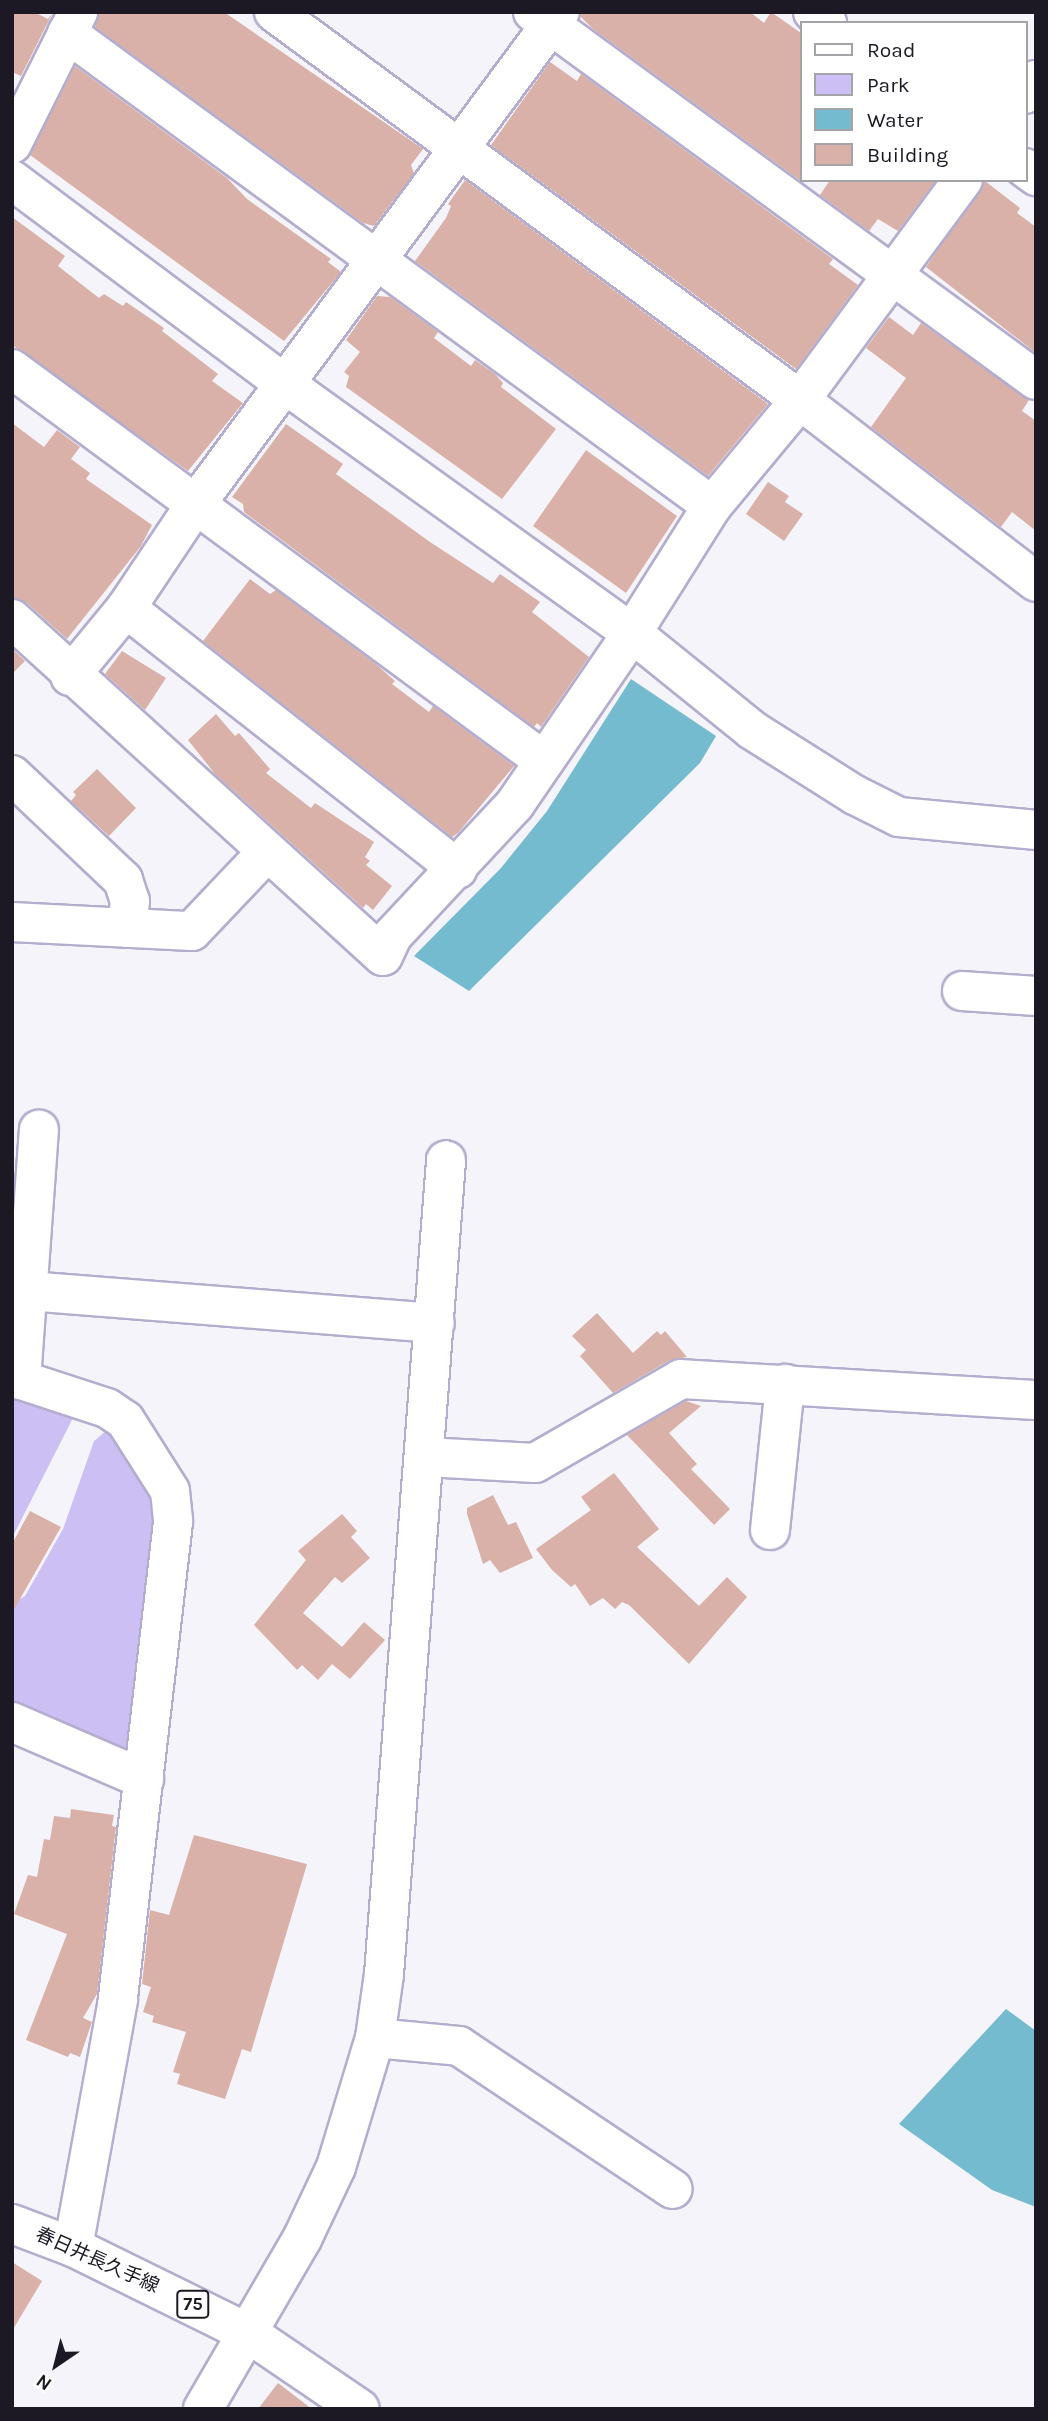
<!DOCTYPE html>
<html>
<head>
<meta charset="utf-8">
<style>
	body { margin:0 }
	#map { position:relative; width:1048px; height:2421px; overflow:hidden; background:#f6f4fb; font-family:Karla,"Noto Sans JP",sans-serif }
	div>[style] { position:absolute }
	.green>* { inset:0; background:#cbbff4 }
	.water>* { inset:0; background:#74bbd0 }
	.building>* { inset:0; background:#d9b1a9 }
	.roads { filter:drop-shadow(2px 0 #b4adce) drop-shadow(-2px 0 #b4adce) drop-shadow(0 2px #b4adce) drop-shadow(0 -2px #b4adce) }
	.minor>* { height:38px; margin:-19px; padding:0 19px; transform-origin:19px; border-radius:19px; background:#fff }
	.major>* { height:38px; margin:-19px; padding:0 19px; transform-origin:19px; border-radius:19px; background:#fff }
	span { translate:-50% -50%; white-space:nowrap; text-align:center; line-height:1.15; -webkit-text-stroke:6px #fff; paint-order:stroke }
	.shield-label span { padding:2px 5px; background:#fff; border:2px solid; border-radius:5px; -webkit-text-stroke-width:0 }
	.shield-label { font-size:18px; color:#1c1925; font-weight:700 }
	.street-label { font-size:19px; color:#1c1925 }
	.frame { position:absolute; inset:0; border:14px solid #1c1925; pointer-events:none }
	.legend { position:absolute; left:800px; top:21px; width:228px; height:161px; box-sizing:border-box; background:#fff; border:2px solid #a4a3a8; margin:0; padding:9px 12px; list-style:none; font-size:21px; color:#1c1925 }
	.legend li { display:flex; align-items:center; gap:14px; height:35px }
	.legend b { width:35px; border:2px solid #a4a3a8 }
	.north { position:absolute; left:21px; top:2330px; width:70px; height:70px; -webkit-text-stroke:5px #fff; paint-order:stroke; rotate:215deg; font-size:19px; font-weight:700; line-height:28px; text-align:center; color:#1c1925 }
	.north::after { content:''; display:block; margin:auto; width:24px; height:32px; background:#1c1925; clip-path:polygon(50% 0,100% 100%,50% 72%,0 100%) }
</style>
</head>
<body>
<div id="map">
	<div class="green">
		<i style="clip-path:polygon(12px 1396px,74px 1416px,12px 1538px)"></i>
		<i style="clip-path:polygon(106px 1431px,113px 1432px,139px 1455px,160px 1521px,130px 1749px,123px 1753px,12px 1711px,12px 1604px,25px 1596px,63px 1529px,94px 1441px)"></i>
	</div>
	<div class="water">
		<i style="clip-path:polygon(631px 679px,716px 736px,700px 763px,469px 991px,414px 956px,501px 868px,547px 811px)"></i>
		<i style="clip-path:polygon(1006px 2009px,1036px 2031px,1036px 2207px,992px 2190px,899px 2124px)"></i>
	</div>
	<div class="building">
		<i style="clip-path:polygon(12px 12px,34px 12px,48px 19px,53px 12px,21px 76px,12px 72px)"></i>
		<i style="clip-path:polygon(100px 12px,224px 12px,423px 149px,411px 165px,414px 173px,374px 226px,363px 223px,95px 27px)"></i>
		<i style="clip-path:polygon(581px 12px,750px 12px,764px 23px,771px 12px,801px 33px,801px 181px,593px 29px,581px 17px)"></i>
		<i style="clip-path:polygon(550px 62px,577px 81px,581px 74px,833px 259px,829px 264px,858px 285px,796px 369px,491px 145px)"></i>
		<i style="clip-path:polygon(75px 66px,227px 178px,247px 199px,331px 259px,328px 262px,341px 272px,284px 341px,30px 155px)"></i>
		<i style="clip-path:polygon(465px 180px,768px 404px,708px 476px,415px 261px,446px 218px,451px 206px,448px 204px)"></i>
		<i style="clip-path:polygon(830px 180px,936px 180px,898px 231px,878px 219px,869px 231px,820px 195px)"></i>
		<i style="clip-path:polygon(985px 181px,1020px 208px,1017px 213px,1036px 227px,1036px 353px,926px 267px)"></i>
		<i style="clip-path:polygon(12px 217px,65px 256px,58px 266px,99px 298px,104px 294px,123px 306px,126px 302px,164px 328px,162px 331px,218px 374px,212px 381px,243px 403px,188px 471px,12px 345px)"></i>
		<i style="clip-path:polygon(377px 296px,390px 297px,438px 332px,434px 338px,471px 366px,475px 360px,495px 374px,503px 383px,501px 387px,556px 429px,502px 499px,346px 387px,349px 376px,344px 372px,360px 352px,346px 340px)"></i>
		<i style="clip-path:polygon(889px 317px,913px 335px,921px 323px,1029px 400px,1022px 411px,1036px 421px,1036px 531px,1012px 512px,1001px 527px,871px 427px,906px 378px,866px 348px)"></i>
		<i style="clip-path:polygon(12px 423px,44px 447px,57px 430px,80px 447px,71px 459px,90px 473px,86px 479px,152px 525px,141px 546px,67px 639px,27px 603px,12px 598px)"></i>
		<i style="clip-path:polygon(286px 424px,343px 464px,336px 474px,430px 542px,493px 583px,500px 574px,540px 602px,532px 612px,589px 657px,541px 727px,537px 723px,534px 727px,244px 512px,243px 504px,232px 497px)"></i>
		<i style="clip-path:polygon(586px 450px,677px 516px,626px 593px,533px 526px)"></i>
		<i style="clip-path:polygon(768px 482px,789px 496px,785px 502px,803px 514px,784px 541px,746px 514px)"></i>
		<i style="clip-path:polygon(250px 579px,270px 594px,276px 590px,377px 665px,395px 681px,392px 684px,429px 712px,433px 706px,514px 766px,458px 833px,452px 837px,203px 641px)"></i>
		<i style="clip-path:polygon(12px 649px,25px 661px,12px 674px)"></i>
		<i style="clip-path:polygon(122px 651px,166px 678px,145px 710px,105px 674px)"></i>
		<i style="clip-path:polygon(216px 714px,235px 736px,239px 733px,270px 769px,266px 773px,311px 808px,315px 803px,374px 842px,365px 857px,370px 861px,366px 865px,392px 886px,373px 910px,366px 904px,363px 908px,215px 774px,188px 740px)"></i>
		<i style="clip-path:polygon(97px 769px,136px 808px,109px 836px,71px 801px,76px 795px,73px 792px)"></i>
		<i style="clip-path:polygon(597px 1313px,633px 1353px,657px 1331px,661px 1335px,665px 1331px,687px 1357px,670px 1360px,613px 1393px,580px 1356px,586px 1350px,572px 1336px)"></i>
		<i style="clip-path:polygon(686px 1401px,701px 1406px,669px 1433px,697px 1464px,691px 1469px,730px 1509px,714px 1525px,627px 1435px)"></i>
		<i style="clip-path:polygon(614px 1473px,659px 1529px,637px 1547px,699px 1606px,727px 1577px,747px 1597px,689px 1664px,629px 1605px,622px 1602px,615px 1609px,603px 1598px,590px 1606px,575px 1584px,571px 1587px,552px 1570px,536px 1549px,591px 1510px,581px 1497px)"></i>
		<i style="clip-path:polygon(493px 1495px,508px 1525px,516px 1522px,533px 1558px,500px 1573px,490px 1560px,483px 1564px,467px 1514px,467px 1508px)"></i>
		<i style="clip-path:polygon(30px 1511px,61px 1527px,12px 1613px,12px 1544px)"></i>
		<i style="clip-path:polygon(342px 1514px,357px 1531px,351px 1537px,370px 1558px,342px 1583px,335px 1577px,303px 1613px,342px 1647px,364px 1622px,385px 1640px,350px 1679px,332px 1664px,318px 1680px,302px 1665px,297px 1670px,254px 1625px,306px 1560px,298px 1551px)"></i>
		<i style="clip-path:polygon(71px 1809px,114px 1815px,112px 1826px,116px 1827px,97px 1994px,83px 2018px,92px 2022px,80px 2057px,70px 2053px,68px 2057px,26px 2040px,67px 1934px,14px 1914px,28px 1875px,37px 1877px,44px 1839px,50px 1840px,54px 1816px,70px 1818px)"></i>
		<i style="clip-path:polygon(194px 1835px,307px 1864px,251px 2052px,242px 2049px,225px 2099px,177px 2084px,180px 2074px,173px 2072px,186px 2032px,152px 2022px,154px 2016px,143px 2012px,151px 1987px,142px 1984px,150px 1910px,169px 1915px)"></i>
		<i style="clip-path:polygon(12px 2262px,42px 2281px,12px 2331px)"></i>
		<i style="clip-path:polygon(278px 2383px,312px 2409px,258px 2409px)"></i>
	</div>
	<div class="roads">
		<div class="minor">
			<i style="left:274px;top:12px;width:654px;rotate:36.41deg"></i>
			<i style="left:800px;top:400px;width:298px;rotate:37.6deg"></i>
			<i style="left:533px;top:12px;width:623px;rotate:36.19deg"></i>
			<i style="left:813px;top:12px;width:18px;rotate:38deg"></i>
			<i style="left:67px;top:33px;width:800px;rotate:36.25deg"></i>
			<i style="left:1025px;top:94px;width:18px;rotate:-52deg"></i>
			<i style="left:12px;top:144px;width:148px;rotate:-63.4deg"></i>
			<i style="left:1025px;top:168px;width:14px;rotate:36deg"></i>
			<i style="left:12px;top:180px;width:341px;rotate:36.8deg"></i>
			<i style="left:285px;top:384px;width:427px;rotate:35.7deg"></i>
			<i style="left:632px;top:633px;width:150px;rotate:-57.8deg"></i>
			<i style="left:712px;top:506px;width:138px;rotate:-50.3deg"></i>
			<i style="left:800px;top:400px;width:274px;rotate:-53.5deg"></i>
			<i style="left:12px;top:369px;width:661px;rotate:36.38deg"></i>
			<i style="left:126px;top:608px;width:422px;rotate:38.2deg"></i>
			<i style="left:12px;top:619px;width:501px;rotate:42.25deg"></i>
			<i style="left:383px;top:956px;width:23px;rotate:-65deg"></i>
			<i style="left:393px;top:935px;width:179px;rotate:-47deg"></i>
			<i style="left:515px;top:804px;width:207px;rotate:-55.6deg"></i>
			<i style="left:632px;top:633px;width:154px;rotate:38.9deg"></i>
			<i style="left:752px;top:730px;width:122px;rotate:32.3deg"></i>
			<i style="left:855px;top:795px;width:49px;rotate:26.6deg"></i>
			<i style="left:899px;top:817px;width:138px;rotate:5.4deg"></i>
			<i style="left:70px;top:676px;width:88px;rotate:-50.5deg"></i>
			<i style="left:126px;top:608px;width:124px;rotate:-56.2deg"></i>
			<i style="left:195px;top:505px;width:613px;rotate:-53.49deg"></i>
			<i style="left:12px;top:775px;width:153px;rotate:43.4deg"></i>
			<i style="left:123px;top:880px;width:22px;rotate:72deg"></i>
			<i style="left:130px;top:901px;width:27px;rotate:96deg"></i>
			<i style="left:12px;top:922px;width:180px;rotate:2.9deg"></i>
			<i style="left:192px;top:931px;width:109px;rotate:-46.5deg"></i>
			<i style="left:962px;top:991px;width:74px;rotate:3.9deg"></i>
			<i style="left:28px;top:1291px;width:408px;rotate:4.5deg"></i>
			<i style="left:12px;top:1377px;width:100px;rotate:18.1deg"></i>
			<i style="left:107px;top:1408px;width:22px;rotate:34deg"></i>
			<i style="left:125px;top:1420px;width:84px;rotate:57.6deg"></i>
			<i style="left:170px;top:1491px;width:31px;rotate:84deg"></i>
			<i style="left:173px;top:1522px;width:481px;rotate:96.6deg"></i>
			<i style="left:118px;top:2000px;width:251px;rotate:100.3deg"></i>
			<i style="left:21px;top:1380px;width:251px;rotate:-85.9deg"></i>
			<i style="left:426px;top:1457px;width:109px;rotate:3.2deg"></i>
			<i style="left:535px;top:1463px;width:168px;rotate:-29.9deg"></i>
			<i style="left:681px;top:1379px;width:356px;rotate:3.4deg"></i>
			<i style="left:770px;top:1530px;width:147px;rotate:-84.1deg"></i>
			<i style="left:12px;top:1722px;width:144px;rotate:23.4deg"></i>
			<i style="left:375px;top:2038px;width:84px;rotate:5.4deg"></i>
			<i style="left:459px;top:2046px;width:257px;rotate:33.8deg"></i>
			<i style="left:203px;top:2409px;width:197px;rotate:-59.8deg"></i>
			<i style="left:302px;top:2239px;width:80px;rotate:-64.7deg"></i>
			<i style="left:336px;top:2167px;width:135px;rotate:-73.2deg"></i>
			<i style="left:375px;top:2038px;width:65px;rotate:-82deg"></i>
			<i style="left:384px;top:1974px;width:816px;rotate:-85.64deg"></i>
		</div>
		<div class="major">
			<i style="left:12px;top:2224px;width:65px;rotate:20.7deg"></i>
			<i style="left:73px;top:2247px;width:195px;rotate:26.2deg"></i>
			<i style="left:248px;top:2333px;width:135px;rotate:34.2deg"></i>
		</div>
	</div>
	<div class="shield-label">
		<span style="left:193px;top:2304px">75</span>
	</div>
	<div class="street-label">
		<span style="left:97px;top:2261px;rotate:24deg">春日井長久手線</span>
	</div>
	<div class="frame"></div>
	<ul class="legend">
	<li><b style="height:9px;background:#fff"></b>Road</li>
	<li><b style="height:19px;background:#cbbff4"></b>Park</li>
	<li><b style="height:19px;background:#74bbd0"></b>Water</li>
	<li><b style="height:19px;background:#d9b1a9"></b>Building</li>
	</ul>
	<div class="north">N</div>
</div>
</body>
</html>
